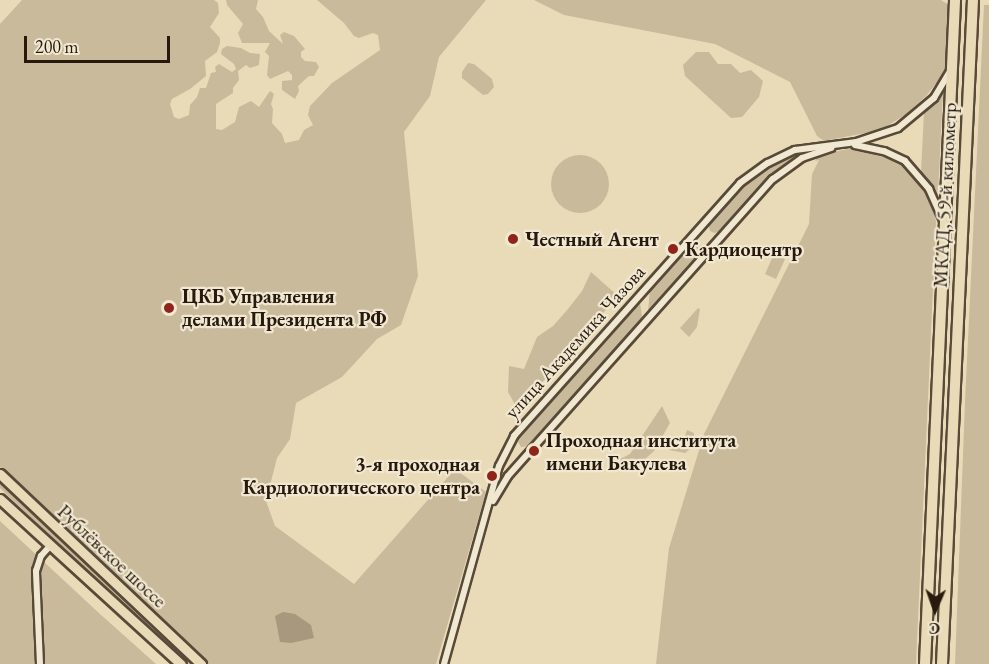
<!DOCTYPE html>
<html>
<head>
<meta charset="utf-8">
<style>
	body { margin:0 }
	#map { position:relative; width:989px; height:664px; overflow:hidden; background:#eadbb8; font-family:"EB Garamond",serif }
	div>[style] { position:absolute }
	.green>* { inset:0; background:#c9ba9b }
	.round { border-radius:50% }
	.water>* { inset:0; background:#a8997e }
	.roads { filter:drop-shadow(2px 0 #584a38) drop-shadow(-2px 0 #584a38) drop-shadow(0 2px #584a38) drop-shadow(0 -2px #584a38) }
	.street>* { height:6px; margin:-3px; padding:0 3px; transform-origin:3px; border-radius:3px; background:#f1e8d1 }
	.primary>* { height:9px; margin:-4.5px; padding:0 4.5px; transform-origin:4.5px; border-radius:4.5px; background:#eadbb8 }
	.highway>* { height:10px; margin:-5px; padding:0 5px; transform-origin:5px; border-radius:5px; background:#eadbb8 }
	.dots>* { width:16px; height:16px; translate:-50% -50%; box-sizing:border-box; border:3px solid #f1e8d1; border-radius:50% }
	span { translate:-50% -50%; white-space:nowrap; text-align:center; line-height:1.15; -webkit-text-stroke:4.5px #f1e8d1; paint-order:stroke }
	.street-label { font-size:20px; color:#28190e }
	.poi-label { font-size:20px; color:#28190e; font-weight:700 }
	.left { translate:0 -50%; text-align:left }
	.right { translate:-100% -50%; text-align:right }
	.north { position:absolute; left:905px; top:580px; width:60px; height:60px; -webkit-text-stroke:4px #f1e8d1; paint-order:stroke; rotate:182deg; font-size:16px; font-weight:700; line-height:24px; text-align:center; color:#28190e }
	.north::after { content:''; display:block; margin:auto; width:21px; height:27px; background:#28190e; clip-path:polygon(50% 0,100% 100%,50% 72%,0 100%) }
	.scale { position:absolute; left:24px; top:36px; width:146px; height:27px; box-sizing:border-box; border:3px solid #28190e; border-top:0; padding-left:8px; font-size:18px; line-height:21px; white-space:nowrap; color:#28190e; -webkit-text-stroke:4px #f1e8d1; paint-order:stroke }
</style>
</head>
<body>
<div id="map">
	<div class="green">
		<i style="clip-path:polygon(22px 0,214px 0,218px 3px,219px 13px,210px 27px,220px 38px,220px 43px,217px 52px,205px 61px,206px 76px,190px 89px,172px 99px,170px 104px,174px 117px,179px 119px,189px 115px,190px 105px,197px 97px,200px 88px,206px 88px,211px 73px,216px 72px,215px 67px,219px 64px,232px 72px,236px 69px,234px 64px,221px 54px,222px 49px,227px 46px,241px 48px,250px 53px,260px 54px,259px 65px,250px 68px,246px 65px,238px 71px,239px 80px,233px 88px,233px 93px,216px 104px,216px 129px,222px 130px,235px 122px,239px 107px,251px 101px,259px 107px,270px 91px,274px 94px,271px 104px,273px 109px,272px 123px,282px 134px,285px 143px,299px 140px,304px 130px,313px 125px,308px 115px,310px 106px,332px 83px,380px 50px,378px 35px,373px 33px,359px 38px,354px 36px,344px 23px,317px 0,486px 0,439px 57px,430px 96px,404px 132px,418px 276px,401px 325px,377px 339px,342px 377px,296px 403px,290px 439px,277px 458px,266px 501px,275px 526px,354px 584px,455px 469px,486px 492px,436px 664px,209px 664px,0 467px,0 24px)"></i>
		<i style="clip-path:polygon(226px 0,258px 0,256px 9px,263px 17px,269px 31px,283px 44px,280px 35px,284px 32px,294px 36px,305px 49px,301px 52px,301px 57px,305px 61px,316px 62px,319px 67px,314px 76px,309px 76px,298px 86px,299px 91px,295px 99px,282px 90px,282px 81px,292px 80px,292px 75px,288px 71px,270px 79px,267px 75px,269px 56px,265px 52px,270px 43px,242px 43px,238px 33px,243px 24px,227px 5px)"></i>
		<i style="clip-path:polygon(534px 0,941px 0,949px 5px,945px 72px,926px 96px,906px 114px,881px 130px,824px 141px,817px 136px,790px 82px,715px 44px,564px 15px)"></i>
		<i style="clip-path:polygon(984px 5px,989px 5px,989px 664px,955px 664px,965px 402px)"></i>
		<i style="clip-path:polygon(696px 52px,709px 52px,718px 64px,731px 64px,740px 73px,751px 70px,763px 81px,759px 97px,742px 117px,731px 118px,685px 76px,683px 65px)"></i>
		<i style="clip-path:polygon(468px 63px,474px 64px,492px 79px,494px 87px,488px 94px,483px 95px,462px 78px,462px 72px)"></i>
		<i style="clip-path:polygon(943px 90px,938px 195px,921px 172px,924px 112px)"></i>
		<i style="clip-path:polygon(811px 149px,776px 172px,721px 231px,714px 233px,710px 231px,708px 224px,748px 181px,774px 163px)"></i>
		<i style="clip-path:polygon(848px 149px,860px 150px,890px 159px,905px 166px,916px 175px,933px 204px,936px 222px,916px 664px,656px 664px,669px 548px,704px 434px,809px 224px,812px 174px,819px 160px,815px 161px,819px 155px)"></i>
		<i class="round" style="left:551px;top:155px;width:58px;height:58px"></i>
		<i style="clip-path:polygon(693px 242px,702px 246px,701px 255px,648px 312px,650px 288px)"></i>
		<i style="clip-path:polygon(774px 254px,785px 259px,776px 279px,765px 274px)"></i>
		<i style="clip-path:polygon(591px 272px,618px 296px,518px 410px,508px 392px,509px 366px,524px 369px,537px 337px,553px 326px,568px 309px,582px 291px)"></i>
		<i style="clip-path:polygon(640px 303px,642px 316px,640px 324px,530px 446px,521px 447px,517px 440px,519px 436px,636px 304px)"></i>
		<i style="clip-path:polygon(698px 308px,700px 309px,697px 327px,689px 337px,680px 328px)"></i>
		<i style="clip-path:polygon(662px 406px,670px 423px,654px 451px,644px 460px,623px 465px,616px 461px,630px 454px)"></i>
		<i style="clip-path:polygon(687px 430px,694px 433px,694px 446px,685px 453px,669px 450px,675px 437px,685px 436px)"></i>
		<i style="clip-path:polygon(0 479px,195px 664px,189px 664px,135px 616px,0 488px)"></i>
		<i style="clip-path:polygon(0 521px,100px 614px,156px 664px,0 664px)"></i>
	</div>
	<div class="water">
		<i style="clip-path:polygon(283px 612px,295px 614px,311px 625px,314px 638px,291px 643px,280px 642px,275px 616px)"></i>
	</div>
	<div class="roads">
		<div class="street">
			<i style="left:855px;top:145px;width:30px;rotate:12deg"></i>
			<i style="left:884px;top:151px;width:23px;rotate:25deg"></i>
			<i style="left:905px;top:161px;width:37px;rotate:49deg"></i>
			<i style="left:929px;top:189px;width:34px;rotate:66deg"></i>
			<i style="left:493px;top:501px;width:29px;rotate:-59deg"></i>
			<i style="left:508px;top:476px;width:398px;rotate:-48.3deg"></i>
			<i style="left:773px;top:179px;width:36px;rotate:-36deg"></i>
			<i style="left:802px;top:158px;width:31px;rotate:-19deg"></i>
			<i style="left:40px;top:664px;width:93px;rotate:-92.5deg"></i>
			<i style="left:36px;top:571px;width:16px;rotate:-72deg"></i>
			<i style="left:41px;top:556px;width:13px;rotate:-48deg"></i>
			<i style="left:444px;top:664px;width:205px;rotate:-74.5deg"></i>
			<i style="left:499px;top:466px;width:34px;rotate:-63deg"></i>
			<i style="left:514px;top:436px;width:339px;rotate:-48.2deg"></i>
			<i style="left:740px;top:183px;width:34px;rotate:-36deg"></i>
			<i style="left:768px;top:163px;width:30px;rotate:-26deg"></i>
			<i style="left:795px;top:150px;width:62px;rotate:-7.5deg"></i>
			<i style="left:856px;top:142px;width:44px;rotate:-18.4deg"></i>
			<i style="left:898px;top:128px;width:47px;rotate:-39.8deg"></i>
			<i style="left:934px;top:98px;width:29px;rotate:-59deg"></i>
		</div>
		<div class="primary">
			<i style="left:0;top:474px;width:277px;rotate:43.4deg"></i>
			<i style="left:0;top:499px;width:245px;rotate:42.4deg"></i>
		</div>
		<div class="highway">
			<i style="left:925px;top:664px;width:665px;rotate:-87.41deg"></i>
			<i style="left:942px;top:664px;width:665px;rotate:-87.33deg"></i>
		</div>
	</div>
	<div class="dots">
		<i style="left:513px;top:239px;background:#8f2418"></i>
		<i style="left:673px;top:249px;background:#8f2418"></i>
		<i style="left:169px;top:308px;background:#8f2418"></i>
		<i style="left:534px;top:451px;background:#8f2418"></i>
		<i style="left:492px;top:476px;background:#8f2418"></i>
	</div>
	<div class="street-label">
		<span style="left:945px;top:195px;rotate:-87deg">МКАД, 59-й километр</span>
		<span style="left:575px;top:342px;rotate:-48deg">улица Академика Чазова</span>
		<span style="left:112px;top:556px;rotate:43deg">Рублёвское шоссе</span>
	</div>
	<div class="poi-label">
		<span class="left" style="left:525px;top:239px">Честный Агент</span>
		<span class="left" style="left:685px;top:249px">Кардиоцентр</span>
		<span class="left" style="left:182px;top:308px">ЦКБ Управления<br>делами Президента РФ</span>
		<span class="left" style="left:546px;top:452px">Проходная института<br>имени Бакулева</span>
		<span class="right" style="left:480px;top:476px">3-я проходная<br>Кардиологического центра</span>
	</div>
	<div class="north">С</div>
	<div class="scale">200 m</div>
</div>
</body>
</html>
